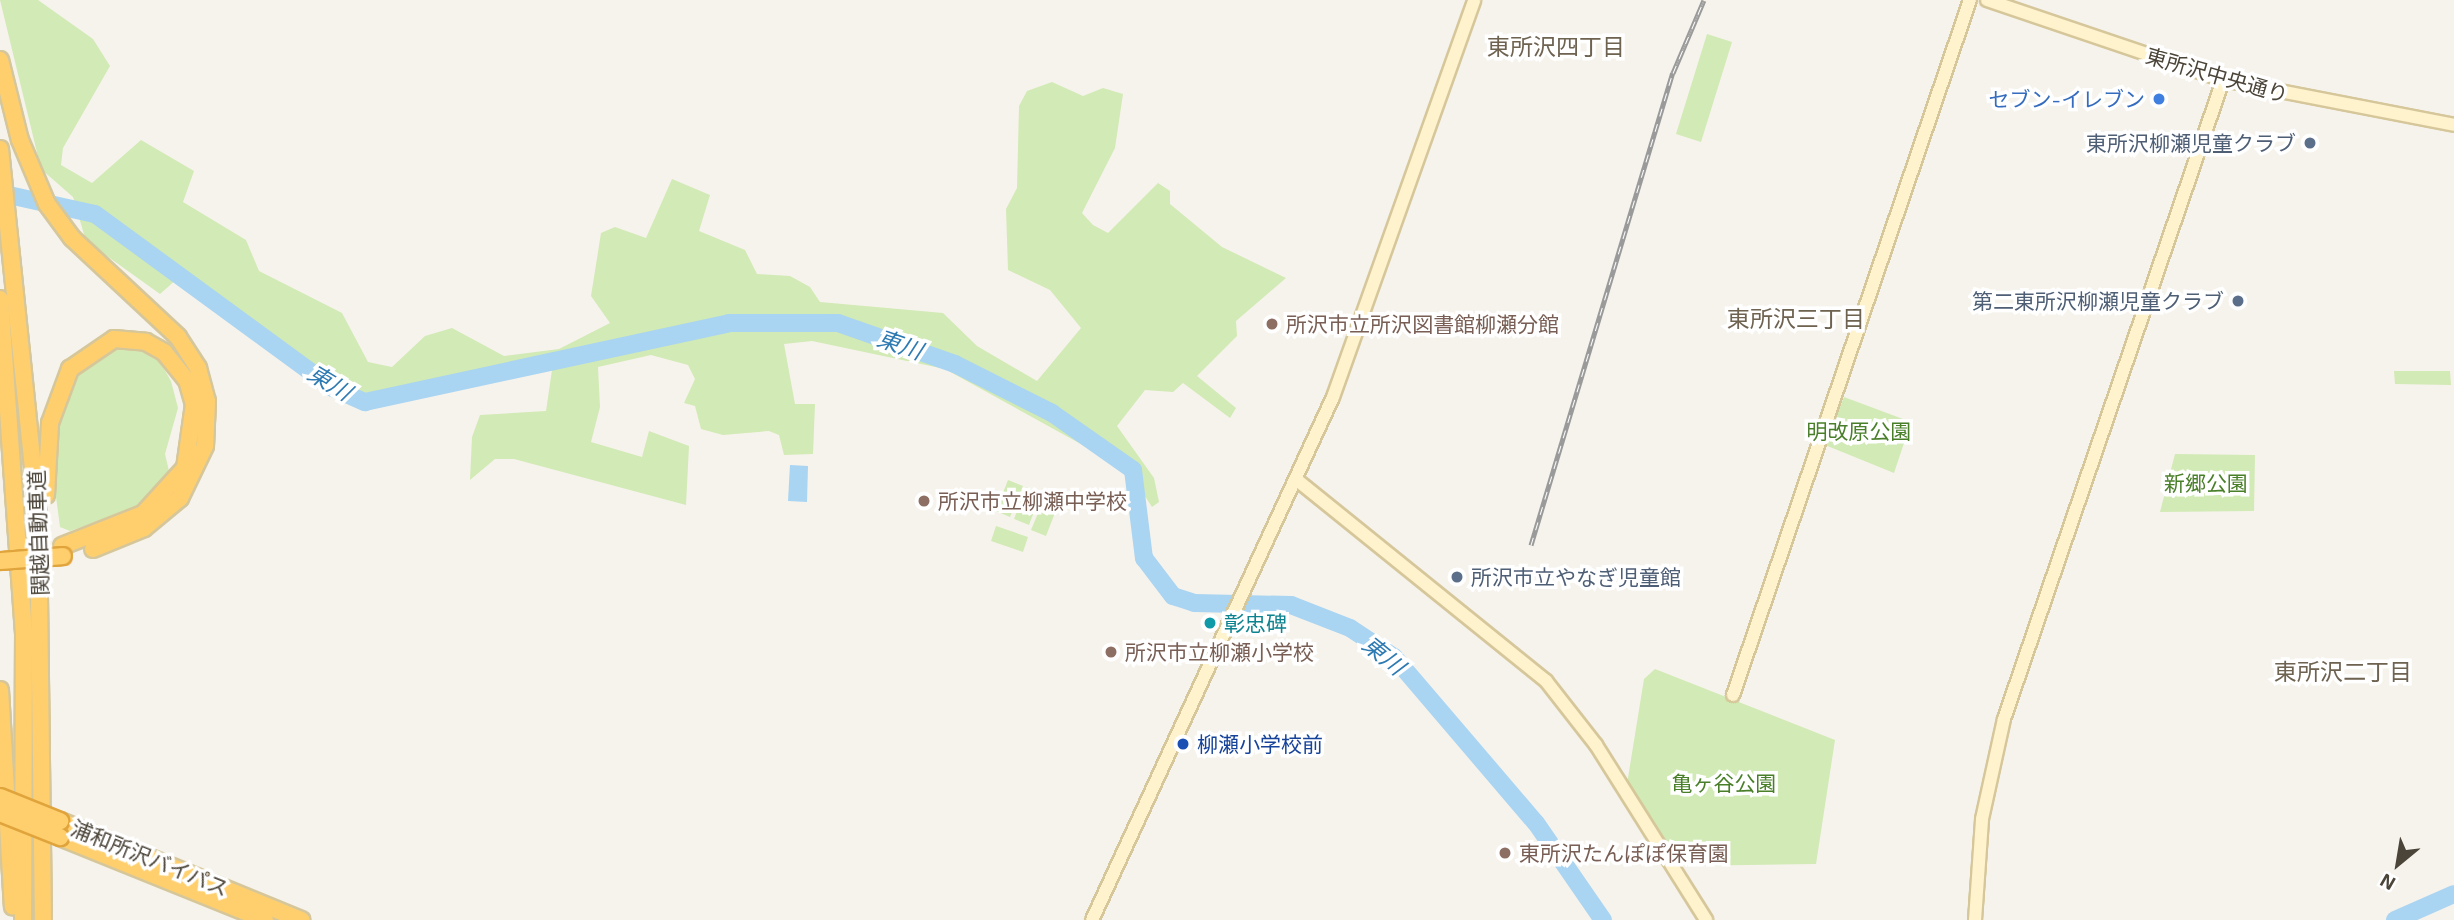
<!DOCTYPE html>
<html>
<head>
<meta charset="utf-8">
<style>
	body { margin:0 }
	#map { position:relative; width:2454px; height:920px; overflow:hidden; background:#f6f3ec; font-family:"Exo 2","Noto Sans JP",sans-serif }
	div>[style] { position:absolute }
	.green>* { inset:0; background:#d2eab5 }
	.water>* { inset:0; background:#a9d4f2 }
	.river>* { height:18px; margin:-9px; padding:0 9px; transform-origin:9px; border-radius:9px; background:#a9d4f2 }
	.roads { filter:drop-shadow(2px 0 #d6c79b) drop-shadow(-2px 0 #d6c79b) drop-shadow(0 2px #d6c79b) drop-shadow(0 -2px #d6c79b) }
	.secondary>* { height:12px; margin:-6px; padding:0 6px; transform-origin:6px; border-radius:6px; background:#fff3cd }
	.highway>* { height:16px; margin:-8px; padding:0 8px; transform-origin:8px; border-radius:8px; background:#ffcf6e }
	.rail>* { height:5px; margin-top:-2.5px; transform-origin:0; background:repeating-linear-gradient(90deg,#fff 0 8px,#9a9a9a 0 16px); box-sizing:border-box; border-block:2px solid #9a9a9a }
	.bridges { filter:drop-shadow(2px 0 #e0a43c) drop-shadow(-2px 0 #e0a43c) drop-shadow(0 2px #e0a43c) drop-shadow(0 -2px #e0a43c) }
	.highway-bridge>* { height:16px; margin:-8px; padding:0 8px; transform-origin:8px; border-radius:8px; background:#ffcf6e }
	.dots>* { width:19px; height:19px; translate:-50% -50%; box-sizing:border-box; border:4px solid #fff; border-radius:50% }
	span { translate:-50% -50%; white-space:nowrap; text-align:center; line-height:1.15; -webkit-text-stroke:7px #fff; paint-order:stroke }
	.street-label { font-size:21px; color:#4b4439 }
	.shop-label { font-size:21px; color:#366cbe }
	.right { translate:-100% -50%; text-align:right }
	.service-label { font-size:21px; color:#4e5e75 }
	.left { translate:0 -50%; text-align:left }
	.education-label { font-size:21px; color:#785e54 }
	.park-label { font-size:21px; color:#4a7f2a }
	.culture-label { font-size:21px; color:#0d838f }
	.transit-label { font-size:21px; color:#164399 }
	.neighbourhood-label { font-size:23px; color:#6e6250 }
	.water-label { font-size:23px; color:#2e7ab2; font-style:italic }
	.north { position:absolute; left:2363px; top:829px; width:70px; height:70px; -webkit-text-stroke:5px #fff; paint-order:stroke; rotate:210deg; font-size:19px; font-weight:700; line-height:28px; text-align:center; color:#4b4439 }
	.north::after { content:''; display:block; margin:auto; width:24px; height:32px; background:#4b4439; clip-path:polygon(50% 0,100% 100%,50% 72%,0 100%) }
</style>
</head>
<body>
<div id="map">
	<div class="green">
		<i style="clip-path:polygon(0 0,38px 0,93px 39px,110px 66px,63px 148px,61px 165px,92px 183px,141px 140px,194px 171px,183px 202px,246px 240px,259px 271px,342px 313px,368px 362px,392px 367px,425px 336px,452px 328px,504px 356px,559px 349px,610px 323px,591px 296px,601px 233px,615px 227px,646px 238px,672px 179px,710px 195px,699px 231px,745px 250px,757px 274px,790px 276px,810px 287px,820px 302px,943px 313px,977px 346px,1037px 381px,1081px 328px,1050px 290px,1008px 270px,1006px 209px,1017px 188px,1019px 106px,1027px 91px,1052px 82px,1083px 96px,1103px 88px,1123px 94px,1115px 148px,1082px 213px,1093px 225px,1108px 233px,1158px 183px,1170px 191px,1170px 204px,1222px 247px,1286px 278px,1236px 321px,1237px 336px,1197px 376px,1236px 408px,1230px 418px,1183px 383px,1173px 392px,1145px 390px,1117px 426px,1154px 478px,1159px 502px,1152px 507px,1128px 470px,945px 369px,812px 341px,784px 344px,795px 404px,815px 404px,813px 454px,784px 455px,779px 435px,769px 431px,723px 435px,701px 429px,695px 406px,684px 403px,695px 379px,688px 365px,651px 355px,598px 367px,600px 407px,591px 442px,642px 457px,649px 431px,689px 446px,686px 505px,514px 459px,495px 459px,470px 480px,472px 437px,480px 415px,546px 411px,552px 370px,504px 367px,365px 399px,338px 386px,186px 271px,160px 294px,86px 241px,73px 197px,41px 169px)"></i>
		<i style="clip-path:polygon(1707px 34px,1732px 42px,1701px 142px,1676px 134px)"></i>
		<i style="clip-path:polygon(124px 345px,157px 357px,171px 381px,178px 408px,165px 454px,169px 471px,142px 506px,70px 531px,60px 527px,55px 489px,55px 431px,65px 396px,87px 363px)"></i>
		<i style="clip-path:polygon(2394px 371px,2450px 371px,2451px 385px,2395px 384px)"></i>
		<i style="clip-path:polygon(1844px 397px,1911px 422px,1894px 473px,1825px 445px)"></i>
		<i style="clip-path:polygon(2175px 454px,2255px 455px,2254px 511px,2160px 512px)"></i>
		<i style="clip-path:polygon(1008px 480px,1023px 486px,1010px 517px,996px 511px)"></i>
		<i style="clip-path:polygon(1026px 487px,1041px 493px,1029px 525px,1014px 519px)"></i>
		<i style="clip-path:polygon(1044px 499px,1058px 505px,1046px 536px,1031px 530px)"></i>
		<i style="clip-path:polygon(996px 526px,1028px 537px,1023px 552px,991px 541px)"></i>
		<i style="clip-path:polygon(1655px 669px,1835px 740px,1816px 864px,1680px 866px,1627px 784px,1644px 679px)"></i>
	</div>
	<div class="water">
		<i style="clip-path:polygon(790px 465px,808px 466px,807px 502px,788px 501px)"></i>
	</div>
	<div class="river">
		<i style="left:0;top:193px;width:97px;rotate:12.5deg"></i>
		<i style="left:95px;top:214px;width:295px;rotate:36.2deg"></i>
		<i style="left:333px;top:388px;width:35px;rotate:24deg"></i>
		<i style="left:365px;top:402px;width:372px;rotate:-12.2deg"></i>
		<i style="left:729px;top:323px;width:109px"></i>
		<i style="left:838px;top:323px;width:124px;rotate:19.3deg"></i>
		<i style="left:955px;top:364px;width:109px;rotate:26.8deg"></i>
		<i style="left:1052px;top:413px;width:99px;rotate:35.1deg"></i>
		<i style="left:1133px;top:470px;width:89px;rotate:82.9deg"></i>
		<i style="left:1144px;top:558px;width:48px;rotate:52.7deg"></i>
		<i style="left:1173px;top:596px;width:22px;rotate:18deg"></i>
		<i style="left:1194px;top:603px;width:97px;rotate:1.2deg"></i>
		<i style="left:1291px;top:605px;width:63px;rotate:21.3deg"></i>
		<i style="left:1350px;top:628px;width:53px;rotate:33.4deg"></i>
		<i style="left:1394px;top:657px;width:218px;rotate:49.5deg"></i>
		<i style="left:1536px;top:823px;width:118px;rotate:55.4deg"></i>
		<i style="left:2395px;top:920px;width:64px;rotate:-23.8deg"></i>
	</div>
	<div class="roads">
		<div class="secondary">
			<i style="left:1987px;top:0;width:249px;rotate:18.7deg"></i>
			<i style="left:2223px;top:80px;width:235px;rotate:11deg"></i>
			<i style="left:1297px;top:480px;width:320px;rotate:38.9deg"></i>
			<i style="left:1546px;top:681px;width:81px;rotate:52deg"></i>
			<i style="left:1596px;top:745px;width:207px;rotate:57.8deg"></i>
			<i style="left:1733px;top:695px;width:734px;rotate:-71.17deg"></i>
			<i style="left:1092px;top:920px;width:576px;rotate:-65.26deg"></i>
			<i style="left:1333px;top:397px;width:421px;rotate:-70.4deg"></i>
			<i style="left:1975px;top:920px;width:101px;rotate:-86deg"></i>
			<i style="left:1982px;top:819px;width:102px;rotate:-77.6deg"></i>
			<i style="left:2004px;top:719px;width:675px;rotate:-71.08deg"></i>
		</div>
		<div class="highway">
			<i style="left:0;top:60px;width:82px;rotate:76deg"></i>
			<i style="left:20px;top:140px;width:69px;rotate:67.1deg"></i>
			<i style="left:47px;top:204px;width:42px;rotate:53.7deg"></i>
			<i style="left:72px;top:238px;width:145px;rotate:43deg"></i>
			<i style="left:178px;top:337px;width:37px;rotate:57deg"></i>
			<i style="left:198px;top:368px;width:34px;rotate:75deg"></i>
			<i style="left:207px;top:401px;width:45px;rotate:92.5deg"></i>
			<i style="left:205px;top:446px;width:58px;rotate:115.7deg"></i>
			<i style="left:180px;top:498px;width:47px;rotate:140.2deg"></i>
			<i style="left:144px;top:528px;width:55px;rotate:157.6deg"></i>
			<i style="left:0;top:149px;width:367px;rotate:84.1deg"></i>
			<i style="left:38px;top:514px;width:406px;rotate:89.3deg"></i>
			<i style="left:0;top:299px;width:334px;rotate:85.9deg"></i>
			<i style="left:24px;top:632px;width:288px;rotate:90.2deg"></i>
			<i style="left:46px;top:495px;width:72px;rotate:-86.8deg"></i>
			<i style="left:50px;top:423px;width:58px;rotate:-69.7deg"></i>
			<i style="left:70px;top:369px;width:53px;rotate:-34.3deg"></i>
			<i style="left:114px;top:339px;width:32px;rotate:5deg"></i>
			<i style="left:146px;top:342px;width:21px;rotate:29deg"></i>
			<i style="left:164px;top:352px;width:36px;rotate:51deg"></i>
			<i style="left:187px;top:380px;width:25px;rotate:74deg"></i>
			<i style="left:194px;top:404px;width:65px;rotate:98deg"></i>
			<i style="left:185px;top:468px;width:62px;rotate:132.4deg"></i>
			<i style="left:143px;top:514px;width:87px;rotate:158.4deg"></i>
			<i style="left:0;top:690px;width:217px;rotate:86.6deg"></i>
			<i style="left:60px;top:821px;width:261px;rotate:22.3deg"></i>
			<i style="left:60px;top:837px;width:221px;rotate:22deg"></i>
		</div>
	</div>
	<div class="rail">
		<i style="left:1531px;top:545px;width:493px;rotate:-73.3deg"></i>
		<i style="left:1673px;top:73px;width:79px;rotate:-67deg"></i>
	</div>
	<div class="bridges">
		<div class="highway-bridge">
			<i style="left:0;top:561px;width:63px;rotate:-4.5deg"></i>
			<i style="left:0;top:797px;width:65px;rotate:21.8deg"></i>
			<i style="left:0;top:813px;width:65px;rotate:21.8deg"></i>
		</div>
	</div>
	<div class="dots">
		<i style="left:2159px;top:99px;background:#3f7fe0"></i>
		<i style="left:2310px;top:143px;background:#5c6f8a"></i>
		<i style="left:2238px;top:301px;background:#5c6f8a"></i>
		<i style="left:1272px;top:324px;background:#8d6e63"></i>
		<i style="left:924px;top:501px;background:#8d6e63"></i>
		<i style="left:1457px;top:577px;background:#5c6f8a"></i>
		<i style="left:1210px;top:623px;background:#0f9aa8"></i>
		<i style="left:1111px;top:652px;background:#8d6e63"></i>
		<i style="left:1183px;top:744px;background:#1a4fb4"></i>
		<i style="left:1505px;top:853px;background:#8d6e63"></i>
	</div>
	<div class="street-label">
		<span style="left:2217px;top:75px;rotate:16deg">東所沢中央通り</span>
		<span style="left:38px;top:533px;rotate:-92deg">関越自動車道</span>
		<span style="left:150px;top:858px;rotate:22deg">浦和所沢バイパス</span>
	</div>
	<div class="shop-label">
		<span class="right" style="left:2145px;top:99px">セブン-イレブン</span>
	</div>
	<div class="service-label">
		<span class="right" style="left:2296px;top:143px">東所沢柳瀬児童クラブ</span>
		<span class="right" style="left:2224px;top:301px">第二東所沢柳瀬児童クラブ</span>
		<span class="left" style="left:1471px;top:577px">所沢市立やなぎ児童館</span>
	</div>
	<div class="education-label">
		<span class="left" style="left:1286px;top:324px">所沢市立所沢図書館柳瀬分館</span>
		<span class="left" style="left:938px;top:501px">所沢市立柳瀬中学校</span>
		<span class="left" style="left:1125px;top:652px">所沢市立柳瀬小学校</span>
		<span class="left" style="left:1519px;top:853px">東所沢たんぽぽ保育園</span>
	</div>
	<div class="park-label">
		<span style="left:1859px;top:431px">明改原公園</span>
		<span style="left:2206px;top:483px">新郷公園</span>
		<span style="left:1724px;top:783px">亀ヶ谷公園</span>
	</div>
	<div class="culture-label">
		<span class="left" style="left:1224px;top:623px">彰忠碑</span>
	</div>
	<div class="transit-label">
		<span class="left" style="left:1197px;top:744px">柳瀬小学校前</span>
	</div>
	<div class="neighbourhood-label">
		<span style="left:1556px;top:46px">東所沢四丁目</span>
		<span style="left:1796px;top:318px">東所沢三丁目</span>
		<span style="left:2343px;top:671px">東所沢二丁目</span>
	</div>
	<div class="water-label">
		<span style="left:900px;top:344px;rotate:19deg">東川</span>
		<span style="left:330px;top:382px;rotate:31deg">東川</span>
		<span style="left:1384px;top:655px;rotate:39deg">東川</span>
	</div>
	<div class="north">N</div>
</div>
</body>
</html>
